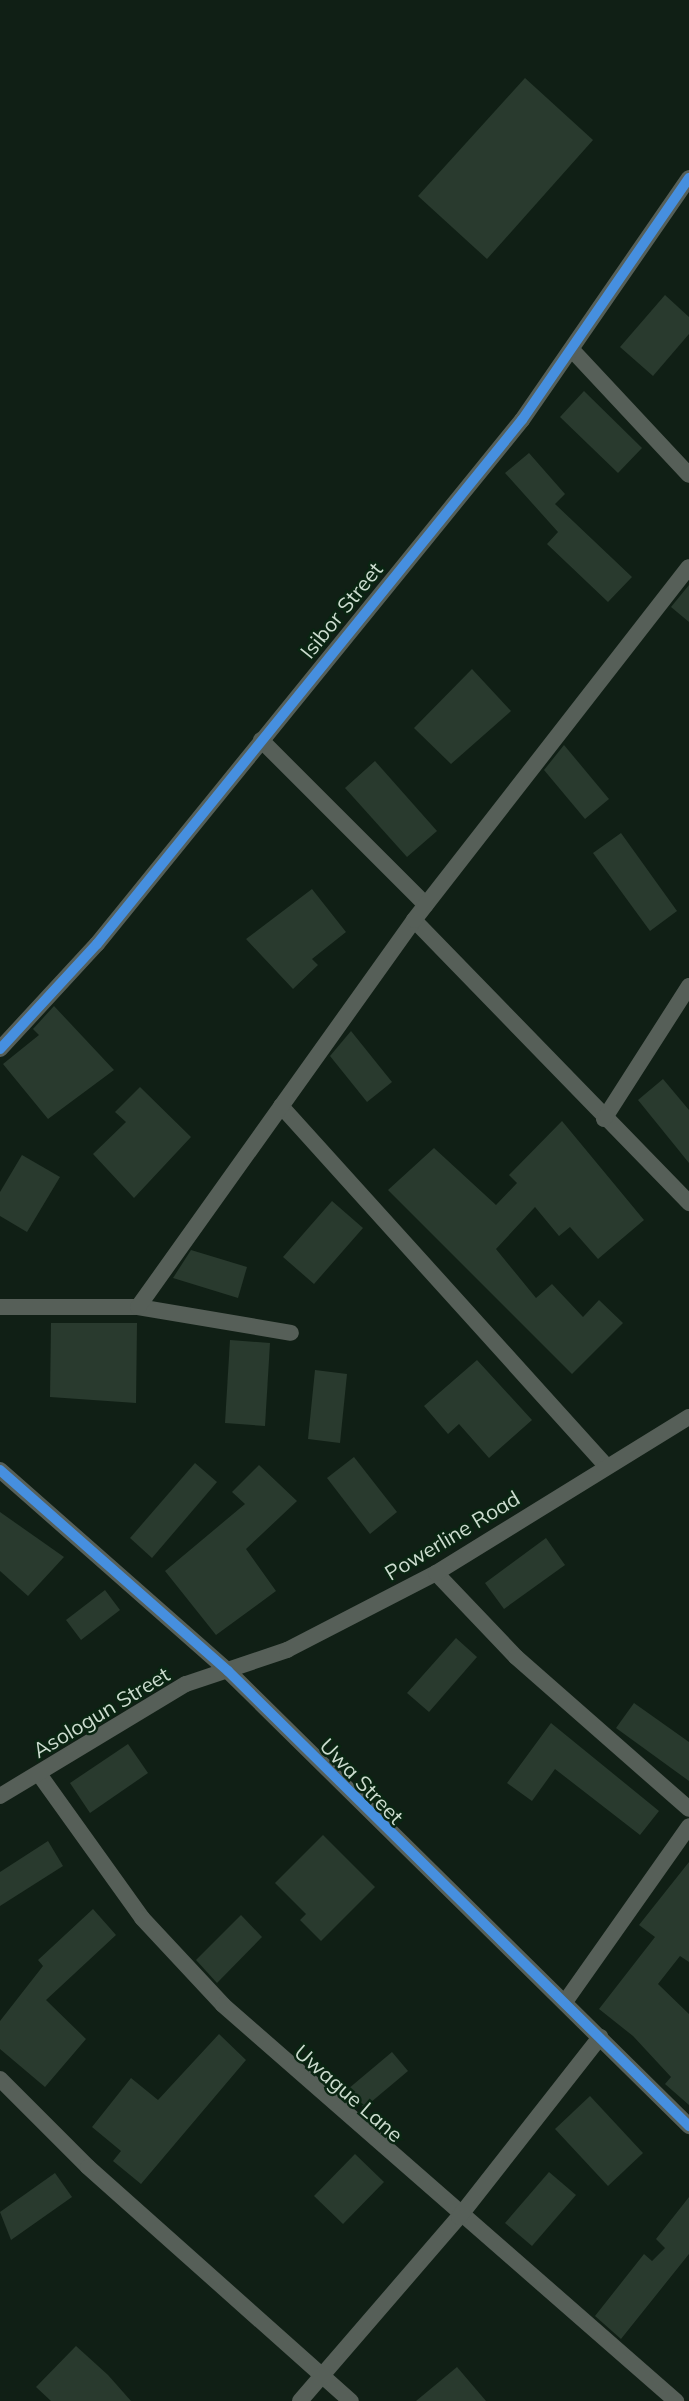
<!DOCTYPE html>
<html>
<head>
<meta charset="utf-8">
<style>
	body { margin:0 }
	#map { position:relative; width:689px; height:2401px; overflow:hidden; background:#101f15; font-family:Mulish,sans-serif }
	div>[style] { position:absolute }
	.building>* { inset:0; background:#293a2e }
	.minor>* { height:16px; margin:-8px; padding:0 8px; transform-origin:8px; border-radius:8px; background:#565f58 }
	.cycleway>* { height:10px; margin:-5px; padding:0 5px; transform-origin:5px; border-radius:5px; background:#468fdf }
	span { translate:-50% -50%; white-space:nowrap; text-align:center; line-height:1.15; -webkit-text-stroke:5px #0a2512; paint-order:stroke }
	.street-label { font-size:21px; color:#ccdccf }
</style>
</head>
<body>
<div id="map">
	<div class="building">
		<i style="clip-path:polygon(525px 78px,593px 140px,487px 259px,418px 196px)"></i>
		<i style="clip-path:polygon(665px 295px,689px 317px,689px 334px,653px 376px,620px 347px)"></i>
		<i style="clip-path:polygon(584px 391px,642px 448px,618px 473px,560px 417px)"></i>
		<i style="clip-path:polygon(529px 453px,565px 494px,555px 504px,632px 577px,608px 602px,547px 544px,558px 532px,505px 473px)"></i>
		<i style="clip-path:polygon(689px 585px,689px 622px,671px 607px)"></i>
		<i style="clip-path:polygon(472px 669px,511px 711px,451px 764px,414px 728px)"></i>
		<i style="clip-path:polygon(564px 745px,609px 799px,585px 819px,544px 770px)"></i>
		<i style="clip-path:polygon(375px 761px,437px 831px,407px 857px,345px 788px)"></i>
		<i style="clip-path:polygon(621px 833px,677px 911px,650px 931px,593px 853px)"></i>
		<i style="clip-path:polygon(312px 889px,346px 932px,312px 959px,318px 965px,293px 989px,246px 939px)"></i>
		<i style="clip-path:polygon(54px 1006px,114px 1070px,48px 1119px,3px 1064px,39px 1035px,33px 1029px)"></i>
		<i style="clip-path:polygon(351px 1031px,392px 1082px,367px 1102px,330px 1056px)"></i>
		<i style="clip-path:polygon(663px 1079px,689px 1110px,689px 1163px,638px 1100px)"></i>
		<i style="clip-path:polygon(140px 1087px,191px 1137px,134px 1198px,93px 1154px,126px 1122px,115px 1112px)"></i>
		<i style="clip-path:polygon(562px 1121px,644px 1220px,598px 1259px,570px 1227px,559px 1236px,535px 1207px,496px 1249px,536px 1298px,552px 1284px,583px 1317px,599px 1300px,623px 1323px,572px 1374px,388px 1190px,434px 1148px,496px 1205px,517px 1183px,509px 1175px)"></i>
		<i style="clip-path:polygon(22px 1155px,60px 1177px,27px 1232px,0 1216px,0 1192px)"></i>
		<i style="clip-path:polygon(332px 1201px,363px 1228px,314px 1284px,283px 1257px)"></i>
		<i style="clip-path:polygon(191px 1250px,247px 1267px,238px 1298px,173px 1278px)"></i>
		<i style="clip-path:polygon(51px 1323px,137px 1323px,136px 1403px,50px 1397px)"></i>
		<i style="clip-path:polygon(230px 1340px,270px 1343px,265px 1426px,225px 1423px)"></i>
		<i style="clip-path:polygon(477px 1360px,532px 1420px,489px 1458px,459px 1424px,448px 1434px,424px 1406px)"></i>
		<i style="clip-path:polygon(315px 1370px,347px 1374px,340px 1443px,308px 1439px)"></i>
		<i style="clip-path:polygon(354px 1457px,397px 1512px,370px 1534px,327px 1478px)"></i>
		<i style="clip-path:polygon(195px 1463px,217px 1482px,152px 1558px,130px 1538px)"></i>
		<i style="clip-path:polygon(259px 1465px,297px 1501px,246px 1549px,276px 1591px,216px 1635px,165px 1571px,245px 1504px,232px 1492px)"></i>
		<i style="clip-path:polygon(0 1512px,64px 1557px,28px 1596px,0 1571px)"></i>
		<i style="clip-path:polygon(546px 1538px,565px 1565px,504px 1609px,485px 1583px)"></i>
		<i style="clip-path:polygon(105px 1590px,120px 1610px,81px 1640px,66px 1620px)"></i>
		<i style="clip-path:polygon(456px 1638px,477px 1657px,429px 1712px,407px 1693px)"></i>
		<i style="clip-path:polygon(634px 1703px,689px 1742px,689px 1781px,616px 1728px)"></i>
		<i style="clip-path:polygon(551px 1723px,659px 1811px,640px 1835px,555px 1769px,532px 1801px,507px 1783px)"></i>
		<i style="clip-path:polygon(128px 1744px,148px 1773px,90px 1813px,70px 1783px)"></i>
		<i style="clip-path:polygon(323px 1835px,375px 1887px,321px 1941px,300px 1920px,306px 1914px,275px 1883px)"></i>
		<i style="clip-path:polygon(48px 1841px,63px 1866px,0 1906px,0 1872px)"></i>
		<i style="clip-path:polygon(689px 1862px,689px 1962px,680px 1956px,658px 1984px,689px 2014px,689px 2105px,665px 2084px,671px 2077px,633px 2036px,599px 2009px,655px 1937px,639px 1925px)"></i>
		<i style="clip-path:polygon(93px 1909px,116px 1935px,46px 2000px,86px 2039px,45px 2087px,0 2049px,0 2021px,43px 1966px,38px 1960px)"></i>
		<i style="clip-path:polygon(241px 1915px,262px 1937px,217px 1983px,196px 1960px)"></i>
		<i style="clip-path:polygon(219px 2034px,246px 2060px,141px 2184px,113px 2161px,121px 2151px,92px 2127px,131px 2078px,158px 2100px)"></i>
		<i style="clip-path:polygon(392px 2052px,408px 2071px,364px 2108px,348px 2089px)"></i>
		<i style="clip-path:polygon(590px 2096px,643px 2153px,608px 2186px,555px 2129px)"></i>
		<i style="clip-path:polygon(355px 2154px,384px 2182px,343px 2224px,314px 2196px)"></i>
		<i style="clip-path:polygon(549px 2172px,576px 2195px,532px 2246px,505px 2223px)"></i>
		<i style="clip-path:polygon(55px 2173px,72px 2197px,11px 2240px,0 2212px)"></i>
		<i style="clip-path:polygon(689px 2197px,689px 2254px,621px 2339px,595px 2316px,644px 2254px,652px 2261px,665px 2248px,656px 2239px)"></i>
		<i style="clip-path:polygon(76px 2346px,108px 2375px,131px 2401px,51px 2401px,36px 2387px)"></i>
		<i style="clip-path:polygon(457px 2367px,486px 2401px,416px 2401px)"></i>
	</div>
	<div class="minor">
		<i style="left:574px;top:352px;width:168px;rotate:46.9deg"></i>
		<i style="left:261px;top:740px;width:233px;rotate:45deg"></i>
		<i style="left:414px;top:920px;width:395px;rotate:45.8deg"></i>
		<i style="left:0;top:1049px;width:143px;rotate:-47.3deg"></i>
		<i style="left:97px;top:944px;width:675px;rotate:-50.96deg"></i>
		<i style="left:522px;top:420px;width:294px;rotate:-55.4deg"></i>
		<i style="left:281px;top:1106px;width:484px;rotate:47.9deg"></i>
		<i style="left:604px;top:1119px;width:158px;rotate:-57.4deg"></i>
		<i style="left:0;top:1307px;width:138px"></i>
		<i style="left:138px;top:1307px;width:155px;rotate:9.6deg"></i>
		<i style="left:138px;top:1307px;width:475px;rotate:-54.5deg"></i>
		<i style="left:414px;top:920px;width:447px;rotate:-52.1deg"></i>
		<i style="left:0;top:1470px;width:304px;rotate:41.4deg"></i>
		<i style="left:228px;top:1671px;width:648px;rotate:44.62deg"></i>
		<i style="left:436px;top:1573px;width:116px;rotate:46.4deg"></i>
		<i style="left:516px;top:1657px;width:230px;rotate:41.3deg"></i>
		<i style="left:39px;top:1774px;width:177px;rotate:54.4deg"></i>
		<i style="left:142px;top:1918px;width:119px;rotate:47deg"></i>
		<i style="left:223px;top:2005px;width:602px;rotate:41.16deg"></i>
		<i style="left:0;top:1796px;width:217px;rotate:-31.1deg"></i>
		<i style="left:186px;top:1684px;width:107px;rotate:-18.6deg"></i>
		<i style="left:287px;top:1650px;width:168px;rotate:-27.3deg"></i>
		<i style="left:436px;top:1573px;width:297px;rotate:-31.7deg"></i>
		<i style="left:565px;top:2002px;width:215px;rotate:-54.8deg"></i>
		<i style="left:0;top:2079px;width:124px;rotate:45deg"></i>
		<i style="left:88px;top:2167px;width:352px;rotate:41.7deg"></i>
		<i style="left:300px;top:2401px;width:243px;rotate:-49.2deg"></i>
		<i style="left:459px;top:2217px;width:229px;rotate:-51.9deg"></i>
	</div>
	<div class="cycleway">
		<i style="left:0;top:1049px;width:143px;rotate:-47.3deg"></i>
		<i style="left:97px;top:944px;width:675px;rotate:-50.96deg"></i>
		<i style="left:522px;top:420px;width:294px;rotate:-55.4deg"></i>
		<i style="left:0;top:1470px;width:304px;rotate:41.4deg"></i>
		<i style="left:228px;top:1671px;width:648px;rotate:44.62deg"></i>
	</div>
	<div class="street-label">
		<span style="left:341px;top:610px;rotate:-51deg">Isibor Street</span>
		<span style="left:452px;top:1535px;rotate:-31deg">Powerline Road</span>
		<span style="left:101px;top:1712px;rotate:-31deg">Asologun Street</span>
		<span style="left:362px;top:1781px;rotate:46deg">Uwa Street</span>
		<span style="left:349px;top:2093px;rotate:41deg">Uwague Lane</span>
	</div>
</div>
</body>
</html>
